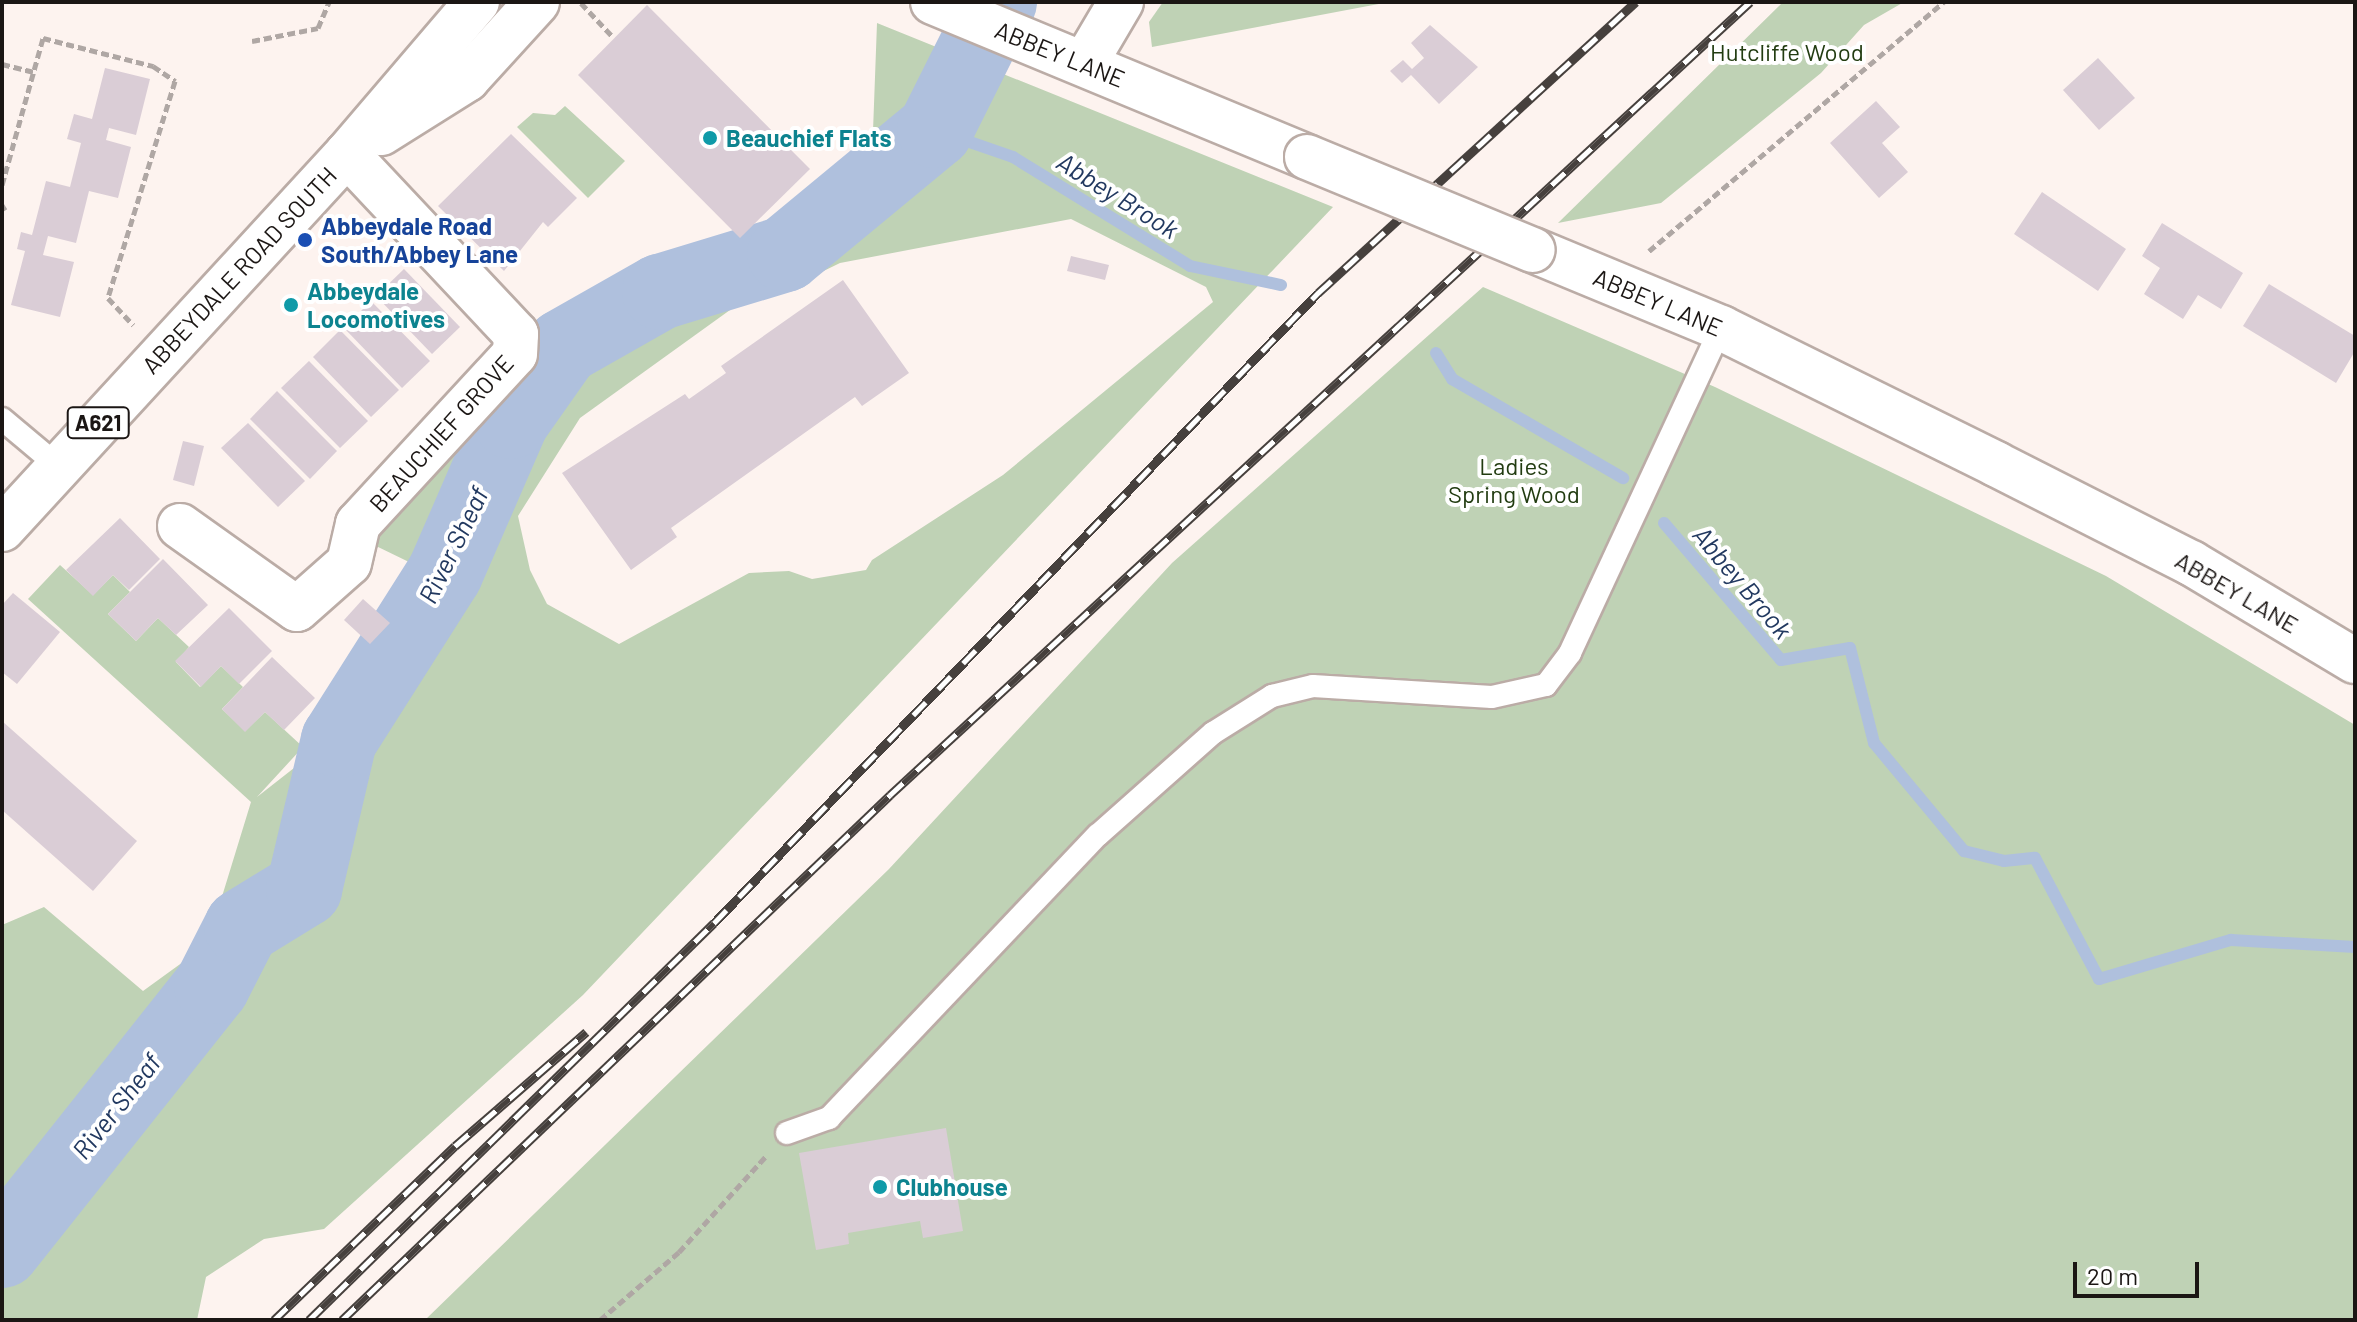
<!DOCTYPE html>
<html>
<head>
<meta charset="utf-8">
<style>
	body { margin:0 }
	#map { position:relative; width:2357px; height:1322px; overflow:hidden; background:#fdf3ef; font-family:Barlow,sans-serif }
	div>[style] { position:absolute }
	.green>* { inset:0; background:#bfd2b5 }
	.stream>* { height:12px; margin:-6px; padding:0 6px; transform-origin:6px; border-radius:6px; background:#afc0dd }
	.river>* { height:76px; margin:-38px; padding:0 38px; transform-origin:38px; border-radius:38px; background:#afc0dd }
	.building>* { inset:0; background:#dacdd6 }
	.path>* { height:5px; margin-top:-2.5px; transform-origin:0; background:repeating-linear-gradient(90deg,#afa7a4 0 8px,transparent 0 12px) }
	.roads { filter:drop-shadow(2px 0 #bbaca6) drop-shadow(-2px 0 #bbaca6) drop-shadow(0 2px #bbaca6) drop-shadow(0 -2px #bbaca6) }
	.lane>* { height:22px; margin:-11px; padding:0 11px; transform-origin:11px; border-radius:11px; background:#fff }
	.street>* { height:44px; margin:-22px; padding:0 22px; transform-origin:22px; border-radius:22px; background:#fff }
	.secondary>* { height:44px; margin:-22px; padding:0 22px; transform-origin:22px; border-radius:22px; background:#fff }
	.primary>* { height:44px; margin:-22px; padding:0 22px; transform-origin:22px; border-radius:22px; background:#fff }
	.rail>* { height:9px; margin-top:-4.5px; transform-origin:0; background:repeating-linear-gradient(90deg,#fff 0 18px,#46403d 0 36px); box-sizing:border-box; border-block:2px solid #46403d }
	.bridges { filter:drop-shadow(2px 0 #bbaca6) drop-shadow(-2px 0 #bbaca6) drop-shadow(0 2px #bbaca6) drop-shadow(0 -2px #bbaca6) }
	.secondary-bridge>* { height:44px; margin:-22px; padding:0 22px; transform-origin:22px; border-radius:22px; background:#fff }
	.dots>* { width:22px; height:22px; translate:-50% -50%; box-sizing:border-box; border:4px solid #fff; border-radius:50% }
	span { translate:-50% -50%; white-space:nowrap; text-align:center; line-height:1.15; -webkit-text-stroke:8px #fff; paint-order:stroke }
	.shield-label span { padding:2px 6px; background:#fff; border:2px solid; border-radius:6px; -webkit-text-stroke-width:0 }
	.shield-label { font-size:22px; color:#1b1614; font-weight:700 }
	.park-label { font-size:24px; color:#223c11 }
	.street-label { font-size:24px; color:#1b1614 }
	.culture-label { font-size:24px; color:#0d838f; font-weight:700 }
	.left { translate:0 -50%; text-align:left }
	.transit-label { font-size:24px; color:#164399; font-weight:700 }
	.water-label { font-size:26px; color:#223960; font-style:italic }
	.frame { position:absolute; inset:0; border:4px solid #1b1614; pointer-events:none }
	.scale { position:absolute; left:2073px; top:1262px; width:126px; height:36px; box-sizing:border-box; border:4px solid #1b1614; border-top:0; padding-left:10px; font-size:24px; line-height:28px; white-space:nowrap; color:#1b1614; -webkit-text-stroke:6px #fff; paint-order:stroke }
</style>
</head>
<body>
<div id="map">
	<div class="green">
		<i style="clip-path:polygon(1163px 2px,1382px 2px,1384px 3px,1152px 47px,1149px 22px)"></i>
		<i style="clip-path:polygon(1783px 2px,1904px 2px,1864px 25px,1821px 73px,1661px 203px,1558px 223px)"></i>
		<i style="clip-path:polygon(877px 23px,1333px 207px,583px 995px,324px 1229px,264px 1239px,206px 1277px,197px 1320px,2px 1320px,2px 925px,44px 907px,143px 991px,194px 954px,220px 903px,251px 802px,28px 599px,60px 565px,93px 595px,113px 575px,130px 592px,108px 614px,136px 641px,158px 618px,189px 647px,176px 662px,200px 687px,221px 666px,243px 687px,222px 709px,245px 731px,265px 712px,303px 747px,257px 797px,294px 768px,398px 626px,411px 563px,374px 545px,394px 511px,581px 308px,676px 262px,696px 259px,730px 260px,755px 292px,580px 418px,518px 516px,530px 570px,547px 604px,619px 644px,749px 573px,789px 571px,812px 579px,866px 570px,872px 560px,1003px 475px,1213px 302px,1206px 287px,1071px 219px,840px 263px,803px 281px,755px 238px,805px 205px,849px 165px,873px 131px)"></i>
		<i style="clip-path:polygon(565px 106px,625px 161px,588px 198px,517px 127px,533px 113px,555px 115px)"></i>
		<i style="clip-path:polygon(1483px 287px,1715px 387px,2106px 576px,2355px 725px,2355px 1320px,425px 1320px,889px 869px,1172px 563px)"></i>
	</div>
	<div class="stream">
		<i style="left:935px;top:130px;width:83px;rotate:19.1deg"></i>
		<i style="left:1013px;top:157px;width:208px;rotate:31.6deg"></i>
		<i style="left:1190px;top:266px;width:93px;rotate:11.8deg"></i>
		<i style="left:1436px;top:353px;width:31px;rotate:58deg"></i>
		<i style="left:1452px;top:379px;width:198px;rotate:30.1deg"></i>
		<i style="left:1664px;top:523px;width:180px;rotate:49.5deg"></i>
		<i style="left:1781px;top:660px;width:70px;rotate:-9.9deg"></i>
		<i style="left:1850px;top:648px;width:98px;rotate:75.8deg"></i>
		<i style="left:1874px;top:743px;width:141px;rotate:50.2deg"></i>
		<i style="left:1964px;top:851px;width:41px;rotate:14deg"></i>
		<i style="left:2004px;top:861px;width:31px;rotate:-6deg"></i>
		<i style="left:2035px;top:858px;width:137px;rotate:62.1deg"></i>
		<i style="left:2099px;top:979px;width:138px;rotate:-16.5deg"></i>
		<i style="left:2231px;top:940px;width:124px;rotate:3.2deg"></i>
	</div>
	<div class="river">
		<i style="left:2px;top:1250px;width:337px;rotate:-51.5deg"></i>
		<i style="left:212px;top:986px;width:66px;rotate:-63deg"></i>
		<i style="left:242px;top:927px;width:73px;rotate:-31.5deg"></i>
		<i style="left:304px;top:889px;width:153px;rotate:-76.8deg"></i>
		<i style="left:339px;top:740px;width:198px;rotate:-57.6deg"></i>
		<i style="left:445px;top:573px;width:166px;rotate:-66.5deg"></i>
		<i style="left:511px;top:421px;width:90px;rotate:-54.9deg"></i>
		<i style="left:563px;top:347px;width:112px;rotate:-29.6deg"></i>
		<i style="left:660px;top:292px;width:131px;rotate:-16.9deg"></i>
		<i style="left:785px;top:254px;width:195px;rotate:-39.6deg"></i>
		<i style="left:935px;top:130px;width:143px;rotate:-63.4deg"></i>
	</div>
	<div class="building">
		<i style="clip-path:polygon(647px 5px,810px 169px,740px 238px,578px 75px)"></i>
		<i style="clip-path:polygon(1430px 25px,1478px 67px,1439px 104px,1411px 75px,1402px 83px,1390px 71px,1403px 60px,1412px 69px,1424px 58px,1411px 43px)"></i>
		<i style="clip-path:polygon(2098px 58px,2135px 98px,2099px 130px,2063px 90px)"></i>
		<i style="clip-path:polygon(105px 68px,150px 79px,136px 135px,109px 128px,106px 140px,131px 147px,118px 198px,89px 191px,76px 243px,48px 236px,43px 255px,74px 262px,60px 317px,11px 305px,25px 251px,17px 249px,21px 232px,32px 235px,46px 181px,70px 187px,81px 143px,67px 139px,74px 114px,92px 119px)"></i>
		<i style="clip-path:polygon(1876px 101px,1900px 127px,1882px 143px,1908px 172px,1879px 198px,1830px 143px)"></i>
		<i style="clip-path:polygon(511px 134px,577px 198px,548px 227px,543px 222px,504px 271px,438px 206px)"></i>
		<i style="clip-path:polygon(2042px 192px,2126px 249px,2098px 291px,2014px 234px)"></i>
		<i style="clip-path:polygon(2162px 223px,2243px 273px,2221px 309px,2198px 295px,2183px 319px,2144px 294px,2160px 268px,2142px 256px)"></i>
		<i style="clip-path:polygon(1071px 256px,1109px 265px,1105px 280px,1067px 271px)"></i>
		<i style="clip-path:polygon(404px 269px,460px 327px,432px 354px,376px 296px)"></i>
		<i style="clip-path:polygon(843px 280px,909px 373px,862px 406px,855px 397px,671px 528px,677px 537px,631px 570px,562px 473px,685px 394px,689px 399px,726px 373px,721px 366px)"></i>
		<i style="clip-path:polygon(2269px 284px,2355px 336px,2355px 351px,2336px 383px,2243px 326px)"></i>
		<i style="clip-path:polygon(371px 301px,430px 361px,402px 388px,344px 328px)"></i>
		<i style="clip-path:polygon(340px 330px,399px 390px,371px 417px,313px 357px)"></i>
		<i style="clip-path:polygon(309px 361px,368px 421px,340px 448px,281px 388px)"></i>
		<i style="clip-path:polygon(277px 391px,337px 451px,310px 479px,250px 419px)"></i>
		<i style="clip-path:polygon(248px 423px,305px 481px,278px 507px,221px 448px)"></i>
		<i style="clip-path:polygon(183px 441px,204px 446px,194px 486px,173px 480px)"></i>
		<i style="clip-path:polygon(120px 518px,160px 559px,129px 590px,113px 575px,93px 596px,66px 570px)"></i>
		<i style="clip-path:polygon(163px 559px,208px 605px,176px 635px,158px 618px,136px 641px,108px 614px)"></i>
		<i style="clip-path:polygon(13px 593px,60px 632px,17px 684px,2px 672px,2px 605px)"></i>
		<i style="clip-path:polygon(363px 599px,390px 623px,370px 644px,344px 620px)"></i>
		<i style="clip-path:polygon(229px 608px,272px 651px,239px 684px,221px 666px,201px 687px,175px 661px)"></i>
		<i style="clip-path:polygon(272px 657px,315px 698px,284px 730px,265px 712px,245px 732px,222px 709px)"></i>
		<i style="clip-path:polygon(2px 721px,137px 841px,93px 891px,2px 810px)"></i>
		<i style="clip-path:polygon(946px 1128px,963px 1231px,923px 1238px,920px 1221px,848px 1233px,849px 1244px,816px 1250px,799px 1153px)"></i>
	</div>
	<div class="path">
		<i style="left:581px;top:3px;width:47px;rotate:46.7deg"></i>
		<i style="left:252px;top:41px;width:67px;rotate:-11.1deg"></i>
		<i style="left:318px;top:28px;width:28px;rotate:-67deg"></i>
		<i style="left:2px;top:64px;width:32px;rotate:14deg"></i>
		<i style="left:2px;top:185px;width:153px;rotate:-74.4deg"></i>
		<i style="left:43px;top:38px;width:114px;rotate:14.3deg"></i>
		<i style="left:153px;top:66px;width:27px;rotate:34deg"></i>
		<i style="left:175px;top:81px;width:227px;rotate:107.2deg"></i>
		<i style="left:108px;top:298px;width:37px;rotate:47deg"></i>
		<i style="left:2px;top:205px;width:6px;rotate:59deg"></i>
		<i style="left:1649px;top:251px;width:386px;rotate:-40.2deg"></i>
		<i style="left:600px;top:1320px;width:104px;rotate:-40.7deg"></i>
		<i style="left:679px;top:1252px;width:131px;rotate:-47.8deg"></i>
	</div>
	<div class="roads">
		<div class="lane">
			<i style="left:2px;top:419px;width:73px;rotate:40deg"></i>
			<i style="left:787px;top:1133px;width:45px;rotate:-19.7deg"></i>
			<i style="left:829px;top:1118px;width:390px;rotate:-46.5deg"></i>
			<i style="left:1098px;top:835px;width:154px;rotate:-41.6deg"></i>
			<i style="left:1213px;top:733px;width:70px;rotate:-32.1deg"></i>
			<i style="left:1272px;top:696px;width:42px;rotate:-13.7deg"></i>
			<i style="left:1313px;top:686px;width:179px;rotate:3.5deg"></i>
			<i style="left:1492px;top:697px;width:55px;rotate:-12.5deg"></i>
			<i style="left:1546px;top:685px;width:40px;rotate:-53deg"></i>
			<i style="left:1570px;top:653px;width:358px;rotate:-65.1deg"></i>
		</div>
		<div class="street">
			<i style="left:1085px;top:63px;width:71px;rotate:-59.5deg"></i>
			<i style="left:180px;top:526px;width:143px;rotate:35.4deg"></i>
			<i style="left:297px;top:609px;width:69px;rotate:-41.5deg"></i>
			<i style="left:349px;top:563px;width:40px;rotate:-77deg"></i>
			<i style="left:358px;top:524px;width:231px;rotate:-47.3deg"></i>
			<i style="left:515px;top:354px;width:20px;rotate:-87deg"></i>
			<i style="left:516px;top:334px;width:247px;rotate:-133.2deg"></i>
		</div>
		<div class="secondary">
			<i style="left:933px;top:2px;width:405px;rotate:22.5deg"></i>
			<i style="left:1533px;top:250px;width:204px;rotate:22.5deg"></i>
			<i style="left:1721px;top:328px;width:307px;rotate:26.3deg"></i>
			<i style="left:1996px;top:464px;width:219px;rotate:26.9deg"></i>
			<i style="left:2191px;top:563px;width:191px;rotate:30.9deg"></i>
		</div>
		<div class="primary">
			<i style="left:381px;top:133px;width:102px;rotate:-32.1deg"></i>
			<i style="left:467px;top:79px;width:104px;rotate:-47.7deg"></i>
			<i style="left:2px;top:529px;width:510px;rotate:-47.39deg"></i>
			<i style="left:347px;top:154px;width:200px;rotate:-49.5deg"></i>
		</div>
	</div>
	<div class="rail">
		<i style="left:274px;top:1320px;width:251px;rotate:-43.9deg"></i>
		<i style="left:455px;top:1146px;width:174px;rotate:-41deg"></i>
		<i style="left:309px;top:1320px;width:567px;rotate:-44.43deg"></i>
		<i style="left:714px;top:923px;width:873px;rotate:-46.21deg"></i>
		<i style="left:1318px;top:293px;width:431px;rotate:-42.5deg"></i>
		<i style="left:342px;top:1320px;width:759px;rotate:-43.77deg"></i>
		<i style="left:890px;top:795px;width:1170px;rotate:-42.68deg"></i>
	</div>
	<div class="bridges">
		<div class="secondary-bridge">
			<i style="left:1307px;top:157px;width:244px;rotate:22.4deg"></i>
		</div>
	</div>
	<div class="dots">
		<i style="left:710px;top:138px;background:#0f9aa8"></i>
		<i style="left:305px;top:240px;background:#1a4fb4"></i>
		<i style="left:291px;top:305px;background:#0f9aa8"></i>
		<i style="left:880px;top:1187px;background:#0f9aa8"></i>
	</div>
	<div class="shield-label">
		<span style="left:98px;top:423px">A621</span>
	</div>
	<div class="park-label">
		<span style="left:1787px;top:52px">Hutcliffe Wood</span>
		<span style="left:1514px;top:480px">Ladies<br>Spring Wood</span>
	</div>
	<div class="street-label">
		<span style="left:1060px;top:54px;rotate:22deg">ABBEY LANE</span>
		<span style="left:239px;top:270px;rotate:-47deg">ABBEYDALE ROAD SOUTH</span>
		<span style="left:1658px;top:302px;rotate:23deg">ABBEY LANE</span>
		<span style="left:441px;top:433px;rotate:-48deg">BEAUCHIEF GROVE</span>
		<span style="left:2237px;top:592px;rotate:30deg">ABBEY LANE</span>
	</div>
	<div class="culture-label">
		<span class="left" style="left:726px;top:138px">Beauchief Flats</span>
		<span class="left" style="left:307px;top:305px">Abbeydale<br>Locomotives</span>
		<span class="left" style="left:896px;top:1187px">Clubhouse</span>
	</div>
	<div class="transit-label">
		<span class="left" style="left:321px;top:240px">Abbeydale Road<br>South/Abbey Lane</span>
	</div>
	<div class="water-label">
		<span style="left:1118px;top:195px;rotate:32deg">Abbey Brook</span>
		<span style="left:453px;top:545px;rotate:-64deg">River Sheaf</span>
		<span style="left:1743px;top:582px;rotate:50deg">Abbey Brook</span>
		<span style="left:116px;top:1106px;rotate:-52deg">River Sheaf</span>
	</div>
	<div class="frame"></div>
	<div class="scale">20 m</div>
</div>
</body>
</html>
